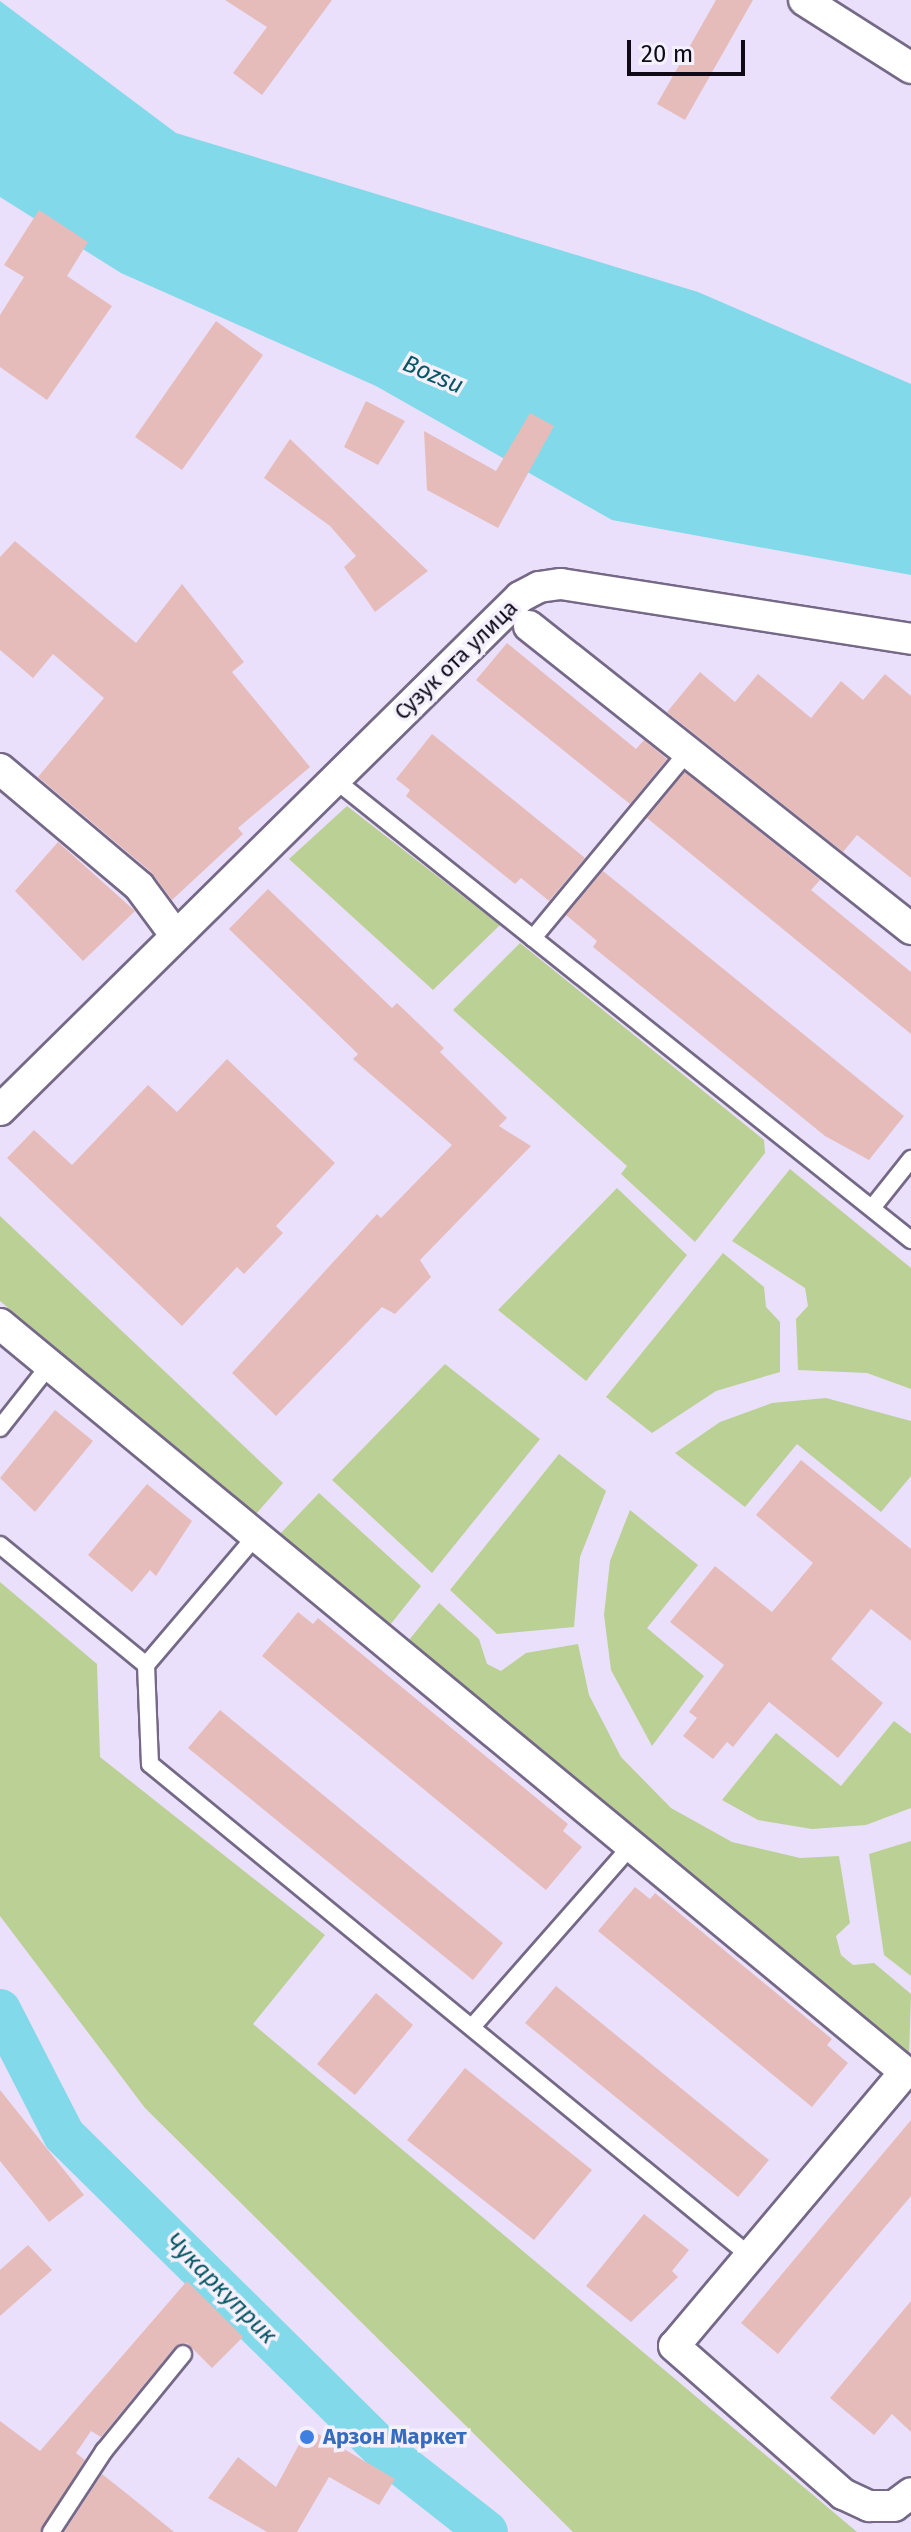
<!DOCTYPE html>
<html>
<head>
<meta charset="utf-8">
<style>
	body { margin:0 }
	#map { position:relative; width:911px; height:2532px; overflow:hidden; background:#eae0fb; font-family:"Fira Sans",sans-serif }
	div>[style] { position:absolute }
	.green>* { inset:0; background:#bad094 }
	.water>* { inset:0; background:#81d9e9 }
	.canal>* { height:42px; margin:-21px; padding:0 21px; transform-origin:21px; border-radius:21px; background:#81d9e9 }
	.building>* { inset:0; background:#e6bcba }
	.roads { filter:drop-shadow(2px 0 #756987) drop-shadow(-2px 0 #756987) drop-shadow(0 2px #756987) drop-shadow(0 -2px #756987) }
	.service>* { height:16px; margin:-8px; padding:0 8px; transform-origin:8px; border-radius:8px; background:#fff }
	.minor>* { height:30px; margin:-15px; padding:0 15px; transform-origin:15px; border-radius:15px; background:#fff }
	.dots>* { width:22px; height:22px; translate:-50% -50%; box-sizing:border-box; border:4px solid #f5f0fe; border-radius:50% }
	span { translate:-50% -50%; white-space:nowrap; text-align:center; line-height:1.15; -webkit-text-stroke:7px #f5f0fe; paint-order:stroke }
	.street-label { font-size:22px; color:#0f0a15 }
	.shop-label { font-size:22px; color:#366cbe; font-weight:700 }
	.left { translate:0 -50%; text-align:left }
	.water-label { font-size:24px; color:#065762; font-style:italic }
	.scale { position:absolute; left:627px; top:40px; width:118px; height:36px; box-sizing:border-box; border:4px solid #0f0a15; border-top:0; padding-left:10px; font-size:24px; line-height:28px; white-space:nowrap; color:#0f0a15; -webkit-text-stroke:6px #f5f0fe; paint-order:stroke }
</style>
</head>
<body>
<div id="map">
	<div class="green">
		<i style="clip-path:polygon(347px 806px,500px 925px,433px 990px,289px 859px)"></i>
		<i style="clip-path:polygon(520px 943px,764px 1140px,765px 1153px,695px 1242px,621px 1174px,627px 1166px,453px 1010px)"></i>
		<i style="clip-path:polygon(790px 1169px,911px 1268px,911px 1389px,867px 1373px,798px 1370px,796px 1319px,808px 1306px,805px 1288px,732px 1241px)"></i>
		<i style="clip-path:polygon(617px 1188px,687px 1255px,586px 1381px,498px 1310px)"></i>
		<i style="clip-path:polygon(0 1216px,283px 1483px,256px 1514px,0 1301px)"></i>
		<i style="clip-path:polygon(723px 1253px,764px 1287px,766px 1307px,780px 1322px,780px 1372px,716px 1391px,652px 1433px,606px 1397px)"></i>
		<i style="clip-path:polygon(445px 1364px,540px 1439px,432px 1573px,332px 1480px)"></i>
		<i style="clip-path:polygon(826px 1398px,911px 1421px,911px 1476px,881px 1512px,797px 1444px,745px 1507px,675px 1453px,720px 1422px,772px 1403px)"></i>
		<i style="clip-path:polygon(559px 1454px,606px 1491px,580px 1557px,574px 1627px,497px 1634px,450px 1590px)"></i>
		<i style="clip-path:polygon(319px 1493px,421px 1586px,390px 1625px,280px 1534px)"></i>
		<i style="clip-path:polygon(630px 1510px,698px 1565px,647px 1628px,704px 1676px,652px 1746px,611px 1670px,604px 1615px,610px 1561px)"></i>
		<i style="clip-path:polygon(0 1582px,97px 1664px,100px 1757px,325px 1935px,253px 2024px,857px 2532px,573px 2532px,145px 2108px,0 1916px)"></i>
		<i style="clip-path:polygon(439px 1603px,479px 1639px,487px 1664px,501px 1671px,526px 1653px,578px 1644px,589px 1695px,621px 1757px,671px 1808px,732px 1842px,800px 1858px,839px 1856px,850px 1923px,836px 1936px,841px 1955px,853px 1965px,874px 1963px,911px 1994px,909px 2056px,409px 1640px)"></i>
		<i style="clip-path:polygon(894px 1721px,911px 1734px,911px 1808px,866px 1825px,812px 1829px,758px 1820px,722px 1800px,776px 1733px,841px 1786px)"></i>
		<i style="clip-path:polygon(911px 1841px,911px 1976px,884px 1955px,869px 1854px)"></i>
	</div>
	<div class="water">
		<i style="clip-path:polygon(0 1px,176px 133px,698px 292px,911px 384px,911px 575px,612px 520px,376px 386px,121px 273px,0 197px)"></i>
	</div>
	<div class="canal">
		<i style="left:0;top:2010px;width:140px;rotate:62.9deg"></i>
		<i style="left:64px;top:2135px;width:458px;rotate:44.6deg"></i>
		<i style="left:390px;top:2456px;width:123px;rotate:38.1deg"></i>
	</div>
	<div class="building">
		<i style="clip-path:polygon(225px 0,332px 0,262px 95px,233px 73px,267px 27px)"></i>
		<i style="clip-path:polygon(716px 0,753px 0,685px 120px,657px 104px)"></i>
		<i style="clip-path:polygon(39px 210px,88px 242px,67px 276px,112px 306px,47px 400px,0 367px,0 315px,24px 277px,4px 265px)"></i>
		<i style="clip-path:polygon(216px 321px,263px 355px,182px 470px,135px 437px)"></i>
		<i style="clip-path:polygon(366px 401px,405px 421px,378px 465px,344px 447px)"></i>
		<i style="clip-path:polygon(530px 413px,554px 426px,498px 528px,427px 490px,424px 431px,496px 471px)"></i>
		<i style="clip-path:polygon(290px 439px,428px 571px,375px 612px,344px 567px,356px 556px,330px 526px,264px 478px)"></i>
		<i style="clip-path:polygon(15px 541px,136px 643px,182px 584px,244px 662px,232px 672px,310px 767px,238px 828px,243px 834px,172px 900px,151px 872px,38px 777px,104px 698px,53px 654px,33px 678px,0 650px,0 557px)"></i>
		<i style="clip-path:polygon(507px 643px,636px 749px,644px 740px,667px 759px,630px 804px,476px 680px)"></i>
		<i style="clip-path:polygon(700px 672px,735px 702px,758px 674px,811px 718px,841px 681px,863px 700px,885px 674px,911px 696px,911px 878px,857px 835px,843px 852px,667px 712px)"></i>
		<i style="clip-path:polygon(432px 734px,585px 858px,549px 901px,521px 878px,515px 884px,406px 796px,410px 790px,396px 779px)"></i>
		<i style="clip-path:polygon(685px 772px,820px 880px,811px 890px,911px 972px,911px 1034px,647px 818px)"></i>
		<i style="clip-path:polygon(58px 842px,135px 911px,83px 961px,15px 891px)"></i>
		<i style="clip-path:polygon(603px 871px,904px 1116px,869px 1160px,825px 1136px,593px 947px,597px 941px,566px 915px)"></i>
		<i style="clip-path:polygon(268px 889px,392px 1008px,397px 1003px,444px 1048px,440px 1052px,507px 1118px,499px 1126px,531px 1146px,420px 1260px,431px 1277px,395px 1314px,382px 1307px,276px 1416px,232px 1373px,377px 1214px,381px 1218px,452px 1145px,353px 1059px,358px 1054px,229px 929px)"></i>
		<i style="clip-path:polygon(227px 1059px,335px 1163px,276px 1226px,283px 1233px,244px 1274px,237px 1267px,182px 1326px,7px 1158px,34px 1130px,72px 1165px,148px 1085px,177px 1112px)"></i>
		<i style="clip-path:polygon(55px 1410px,93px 1441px,35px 1512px,0 1478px)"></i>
		<i style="clip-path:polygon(801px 1460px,911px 1549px,911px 1641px,871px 1609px,831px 1659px,883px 1703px,838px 1758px,769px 1702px,733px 1747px,727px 1742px,713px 1759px,683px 1736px,697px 1718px,689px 1712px,724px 1665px,670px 1622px,715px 1566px,772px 1612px,813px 1563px,756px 1515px)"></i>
		<i style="clip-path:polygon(147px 1484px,192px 1521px,156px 1576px,150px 1570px,132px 1592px,88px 1555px)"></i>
		<i style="clip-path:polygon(298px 1612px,313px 1624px,318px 1618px,568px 1824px,563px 1831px,582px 1847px,546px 1890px,262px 1656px)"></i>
		<i style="clip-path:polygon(220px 1710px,503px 1943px,473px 1980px,188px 1748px)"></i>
		<i style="clip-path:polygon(635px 1887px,650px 1899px,655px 1893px,832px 2039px,827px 2045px,848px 2063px,812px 2107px,598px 1931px)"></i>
		<i style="clip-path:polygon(556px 1986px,769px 2160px,738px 2197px,525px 2023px)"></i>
		<i style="clip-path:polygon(376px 1993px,413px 2025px,355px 2095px,317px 2064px)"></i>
		<i style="clip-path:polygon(465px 2068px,592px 2170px,534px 2240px,407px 2140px)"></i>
		<i style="clip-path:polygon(0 2090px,84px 2195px,49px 2222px,0 2161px)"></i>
		<i style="clip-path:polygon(911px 2120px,911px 2196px,778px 2354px,741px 2323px)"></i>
		<i style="clip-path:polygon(644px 2214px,689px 2250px,672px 2271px,678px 2277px,631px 2322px,586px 2286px)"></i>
		<i style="clip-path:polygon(28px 2245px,52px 2270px,0 2316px,0 2270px)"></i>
		<i style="clip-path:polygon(187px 2281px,243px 2337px,212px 2368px,187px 2343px,175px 2347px,101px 2437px,91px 2431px,76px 2453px,85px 2460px,40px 2532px,0 2532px,0 2421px,40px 2451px)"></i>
		<i style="clip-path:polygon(911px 2301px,911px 2432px,892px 2414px,874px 2435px,830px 2398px)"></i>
		<i style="clip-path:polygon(308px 2428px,395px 2479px,379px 2505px,329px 2477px,297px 2532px,267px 2532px,208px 2498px,238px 2457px,276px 2487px)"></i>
		<i style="clip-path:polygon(102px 2474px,131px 2497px,174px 2532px,64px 2532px)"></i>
	</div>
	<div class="roads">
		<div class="service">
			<i style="left:334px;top:779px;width:739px;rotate:38.62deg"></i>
			<i style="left:533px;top:938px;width:244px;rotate:-50.3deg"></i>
			<i style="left:872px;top:1208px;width:63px;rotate:-51.5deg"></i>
			<i style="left:0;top:1428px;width:78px;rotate:-51.8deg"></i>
			<i style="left:0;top:1545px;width:189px;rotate:39.4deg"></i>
			<i style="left:146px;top:1665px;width:99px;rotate:87.7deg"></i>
			<i style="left:150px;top:1764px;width:776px;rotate:39.35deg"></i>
			<i style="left:146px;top:1665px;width:168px;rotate:-49.6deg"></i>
			<i style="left:472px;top:2027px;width:238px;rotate:-48.7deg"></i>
			<i style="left:51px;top:2532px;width:97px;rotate:-56.8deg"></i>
			<i style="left:104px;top:2451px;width:125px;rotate:-50.8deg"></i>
		</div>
		<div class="minor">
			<i style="left:804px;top:0;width:127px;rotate:32.4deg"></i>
			<i style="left:529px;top:626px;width:488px;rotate:38.4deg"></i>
			<i style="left:0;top:769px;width:182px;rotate:40.1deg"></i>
			<i style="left:139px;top:886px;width:62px;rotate:53.5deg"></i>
			<i style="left:0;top:1110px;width:730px;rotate:-44.61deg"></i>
			<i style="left:520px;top:597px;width:21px;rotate:-28deg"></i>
			<i style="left:539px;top:587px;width:22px;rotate:-8deg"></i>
			<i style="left:561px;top:584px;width:354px;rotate:8.9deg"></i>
			<i style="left:0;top:1324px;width:1174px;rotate:39.57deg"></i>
			<i style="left:905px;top:2072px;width:358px;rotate:130.1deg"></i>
			<i style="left:674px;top:2346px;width:225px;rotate:41.2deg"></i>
			<i style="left:843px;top:2494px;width:29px;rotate:25deg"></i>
			<i style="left:869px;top:2506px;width:25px"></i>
			<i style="left:894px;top:2506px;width:21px;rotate:-37deg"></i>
		</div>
	</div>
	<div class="dots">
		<i style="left:307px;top:2437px;background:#3f7fe0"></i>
	</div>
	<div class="street-label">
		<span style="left:456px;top:660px;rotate:-44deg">Сузук ота улица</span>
	</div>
	<div class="shop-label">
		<span class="left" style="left:323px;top:2437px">Арзон Маркет</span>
	</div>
	<div class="water-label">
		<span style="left:433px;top:375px;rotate:23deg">Bozsu</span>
		<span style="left:221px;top:2289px;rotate:45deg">Чукаркуприк</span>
	</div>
	<div class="scale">20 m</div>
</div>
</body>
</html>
